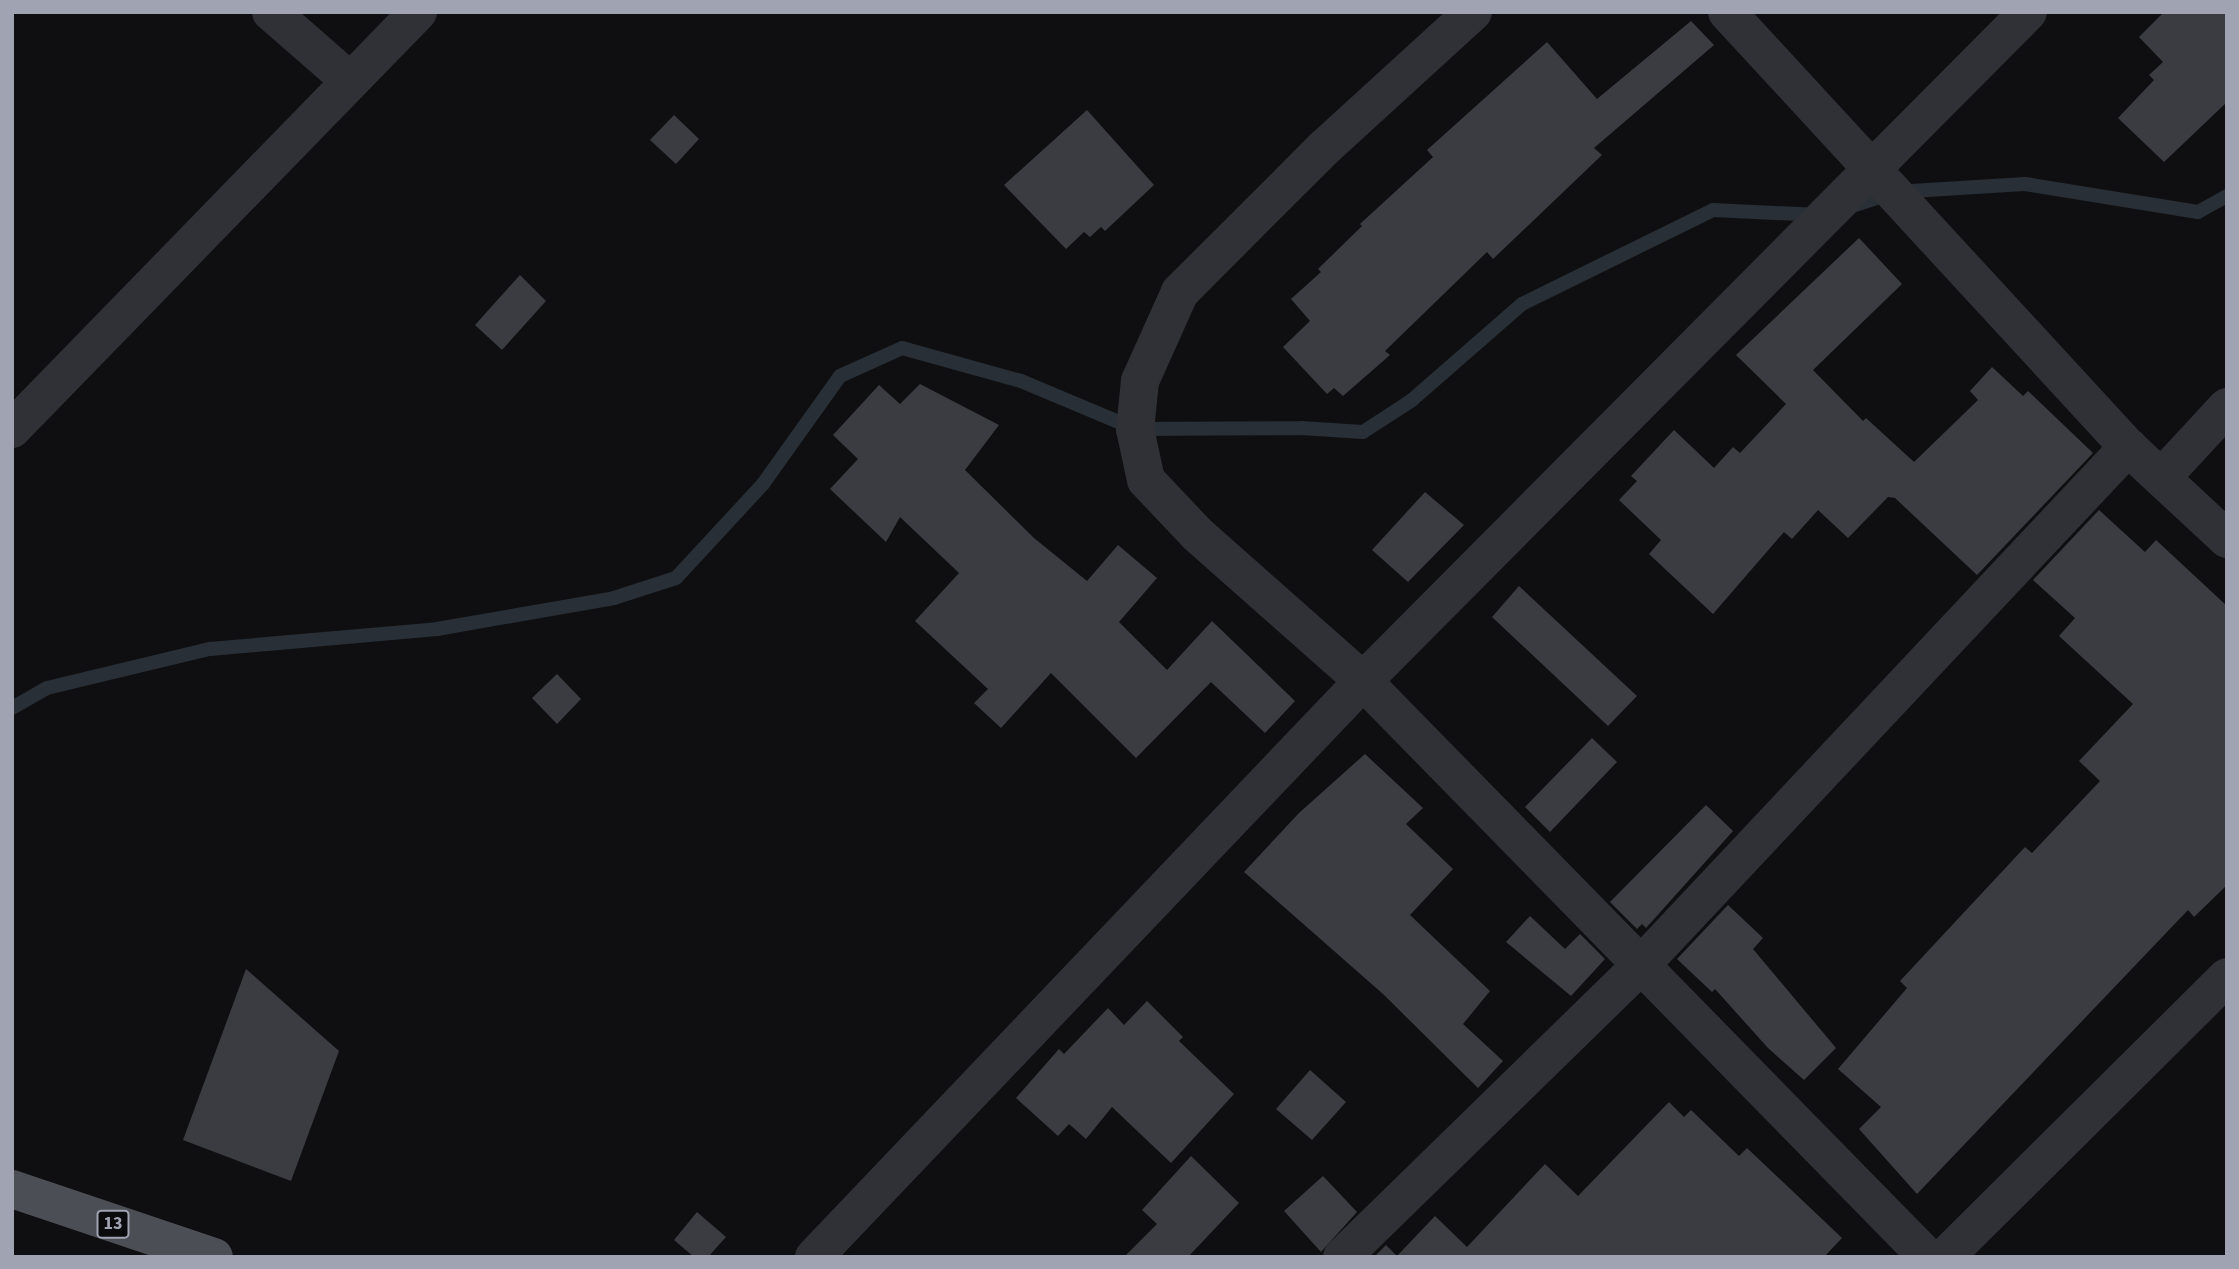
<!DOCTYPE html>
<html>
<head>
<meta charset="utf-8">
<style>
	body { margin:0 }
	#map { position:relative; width:2239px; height:1269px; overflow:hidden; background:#0f0f11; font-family:"Source Sans 3",sans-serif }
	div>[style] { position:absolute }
	.stream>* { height:14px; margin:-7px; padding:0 7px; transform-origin:7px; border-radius:7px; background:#282f36 }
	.building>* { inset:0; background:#3b3c41 }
	.minor>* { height:38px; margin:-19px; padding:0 19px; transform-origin:19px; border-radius:19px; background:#303136 }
	.primary>* { height:38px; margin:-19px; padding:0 19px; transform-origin:19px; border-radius:19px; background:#4c4e55 }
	span { translate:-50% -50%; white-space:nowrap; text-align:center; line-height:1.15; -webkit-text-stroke:5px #0b0a0c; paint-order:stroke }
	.shield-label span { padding:2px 5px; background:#0b0a0c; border:2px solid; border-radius:5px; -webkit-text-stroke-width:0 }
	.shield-label { font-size:18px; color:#a0a4b2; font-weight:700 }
	.frame { position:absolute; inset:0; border:14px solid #a0a4b2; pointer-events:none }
</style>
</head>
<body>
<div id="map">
	<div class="stream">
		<i style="left:1849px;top:207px;width:48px;rotate:-18.1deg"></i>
		<i style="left:1895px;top:192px;width:130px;rotate:-3.5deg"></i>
		<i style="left:2025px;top:184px;width:175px;rotate:9.2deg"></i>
		<i style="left:2198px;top:212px;width:33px;rotate:-29deg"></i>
		<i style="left:12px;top:708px;width:40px;rotate:-29.7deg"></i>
		<i style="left:47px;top:688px;width:168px;rotate:-13.5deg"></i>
		<i style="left:210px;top:649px;width:228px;rotate:-5deg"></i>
		<i style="left:437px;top:629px;width:180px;rotate:-9.9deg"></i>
		<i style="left:614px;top:598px;width:65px;rotate:-17.9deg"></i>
		<i style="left:676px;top:578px;width:128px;rotate:-47.2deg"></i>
		<i style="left:763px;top:484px;width:133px;rotate:-54.5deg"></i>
		<i style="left:840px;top:376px;width:68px;rotate:-24.3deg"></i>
		<i style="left:902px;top:348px;width:123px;rotate:15.5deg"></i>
		<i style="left:1021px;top:381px;width:124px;rotate:22.8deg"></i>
		<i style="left:1135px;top:429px;width:166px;rotate:-0.3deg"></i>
		<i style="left:1301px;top:428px;width:62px;rotate:3.7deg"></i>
		<i style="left:1363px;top:432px;width:59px;rotate:-33.1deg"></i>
		<i style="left:1412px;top:400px;width:146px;rotate:-41.1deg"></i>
		<i style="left:1522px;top:304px;width:213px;rotate:-26.2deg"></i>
		<i style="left:1713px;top:210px;width:106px;rotate:2.7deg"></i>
	</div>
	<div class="building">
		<i style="clip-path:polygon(2164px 12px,2227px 12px,2227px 102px,2164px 162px,2118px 118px,2154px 80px,2149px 75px,2163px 62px,2139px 37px)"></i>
		<i style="clip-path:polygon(1691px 21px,1714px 45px,1594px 148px,1602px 155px,1493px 259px,1487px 252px,1385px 351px,1390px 355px,1343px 396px,1334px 388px,1327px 394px,1283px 347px,1310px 321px,1291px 299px,1321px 272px,1318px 269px,1362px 226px,1360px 224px,1433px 157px,1427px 150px,1547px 42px,1597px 99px)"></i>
		<i style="clip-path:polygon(1087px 110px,1154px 185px,1105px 231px,1101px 227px,1090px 237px,1084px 232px,1066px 249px,1004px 185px)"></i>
		<i style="clip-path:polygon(674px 115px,699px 139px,676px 164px,650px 140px)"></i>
		<i style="clip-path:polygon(1859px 238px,1902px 284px,1813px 370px,1863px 421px,1866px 418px,1914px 462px,1978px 400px,1970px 391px,1992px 367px,2023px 396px,2028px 391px,2093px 453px,1977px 575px,1895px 498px,1888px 497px,1848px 538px,1818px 510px,1792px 539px,1784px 532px,1713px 614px,1649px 554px,1661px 540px,1619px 500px,1637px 481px,1631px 476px,1674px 430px,1714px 468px,1733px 447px,1740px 453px,1786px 404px,1736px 355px)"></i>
		<i style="clip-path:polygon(520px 275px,546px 301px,502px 350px,475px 325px)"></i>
		<i style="clip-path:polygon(920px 384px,999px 425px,965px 470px,1034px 538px,1087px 581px,1118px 545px,1157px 578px,1119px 622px,1167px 670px,1212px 621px,1295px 701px,1265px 733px,1211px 682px,1136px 758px,1051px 673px,1001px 728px,974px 703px,988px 689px,915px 621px,959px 573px,900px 517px,886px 542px,830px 489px,858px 459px,833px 435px,879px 385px,900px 404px)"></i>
		<i style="clip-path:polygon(1425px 492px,1464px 525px,1408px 582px,1372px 550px)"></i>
		<i style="clip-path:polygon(2099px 510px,2145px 552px,2156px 540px,2227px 606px,2227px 885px,2194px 917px,2188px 910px,1917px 1194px,1859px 1129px,1881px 1107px,1838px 1069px,1907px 988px,1900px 981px,2025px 847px,2032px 853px,2100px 781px,2079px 761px,2133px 704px,2059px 636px,2075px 618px,2033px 580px)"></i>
		<i style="clip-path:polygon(1519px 586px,1637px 696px,1608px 726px,1492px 617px)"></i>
		<i style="clip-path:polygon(557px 674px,581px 699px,557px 724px,532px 698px)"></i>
		<i style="clip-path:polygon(1592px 738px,1617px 762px,1550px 832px,1525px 807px)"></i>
		<i style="clip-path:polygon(1365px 754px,1423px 808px,1406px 824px,1453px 869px,1410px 915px,1490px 991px,1463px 1024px,1503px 1061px,1478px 1088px,1383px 994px,1244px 872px,1299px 813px)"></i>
		<i style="clip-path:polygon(1706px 805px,1733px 831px,1646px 928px,1642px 924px,1637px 929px,1610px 902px)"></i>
		<i style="clip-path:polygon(1728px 905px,1763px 938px,1753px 949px,1836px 1048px,1804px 1080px,1768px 1048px,1715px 989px,1712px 992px,1677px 959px)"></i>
		<i style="clip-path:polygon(1530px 916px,1565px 949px,1580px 934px,1605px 959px,1571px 996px,1506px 942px)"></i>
		<i style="clip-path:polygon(246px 969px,339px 1051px,291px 1181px,183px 1140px)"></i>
		<i style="clip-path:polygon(1147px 1001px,1183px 1037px,1179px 1041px,1234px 1094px,1171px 1163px,1112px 1107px,1086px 1139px,1069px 1124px,1058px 1136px,1016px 1098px,1059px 1049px,1064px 1054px,1108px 1008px,1124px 1025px)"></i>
		<i style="clip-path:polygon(1310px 1070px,1346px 1102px,1312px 1140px,1276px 1109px)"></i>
		<i style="clip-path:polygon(1669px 1102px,1684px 1117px,1691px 1110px,1739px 1156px,1747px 1148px,1842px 1238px,1824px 1257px,1374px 1257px,1386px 1245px,1397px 1256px,1435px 1216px,1467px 1247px,1545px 1164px,1578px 1196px)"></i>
		<i style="clip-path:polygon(1191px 1156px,1239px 1203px,1188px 1257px,1124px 1257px,1157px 1224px,1142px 1210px)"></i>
		<i style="clip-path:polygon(1323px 1176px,1357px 1212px,1321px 1252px,1284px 1211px)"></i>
		<i style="clip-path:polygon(697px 1212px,726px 1237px,708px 1257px,694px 1257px,674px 1240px)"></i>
	</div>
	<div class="minor">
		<i style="left:271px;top:12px;width:105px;rotate:41.1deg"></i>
		<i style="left:1473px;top:12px;width:202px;rotate:137.6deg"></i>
		<i style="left:1324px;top:148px;width:204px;rotate:135deg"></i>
		<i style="left:1180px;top:292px;width:98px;rotate:114.2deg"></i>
		<i style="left:1140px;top:381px;width:48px;rotate:95.9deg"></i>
		<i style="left:1135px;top:429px;width:52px;rotate:77.8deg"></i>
		<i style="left:1146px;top:480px;width:74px;rotate:46.6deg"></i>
		<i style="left:1197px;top:534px;width:222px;rotate:41.5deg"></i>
		<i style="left:1363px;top:681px;width:806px;rotate:45.6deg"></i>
		<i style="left:1727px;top:12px;width:592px;rotate:47.33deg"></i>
		<i style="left:2128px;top:447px;width:135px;rotate:42.9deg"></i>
		<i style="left:12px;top:429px;width:582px;rotate:-45.77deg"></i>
		<i style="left:2163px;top:476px;width:94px;rotate:-47.2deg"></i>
		<i style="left:814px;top:1257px;width:796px;rotate:-46.37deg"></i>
		<i style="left:1363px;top:681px;width:943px;rotate:-45.17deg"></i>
		<i style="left:1342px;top:1257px;width:419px;rotate:-44.3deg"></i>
		<i style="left:1642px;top:964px;width:710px;rotate:-46.77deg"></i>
		<i style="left:1945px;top:1257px;width:397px;rotate:-44.8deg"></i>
	</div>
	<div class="primary">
		<i style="left:12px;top:1189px;width:213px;rotate:18.6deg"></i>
	</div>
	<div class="shield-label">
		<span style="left:113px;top:1224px">13</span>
	</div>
	<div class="frame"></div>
</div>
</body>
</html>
